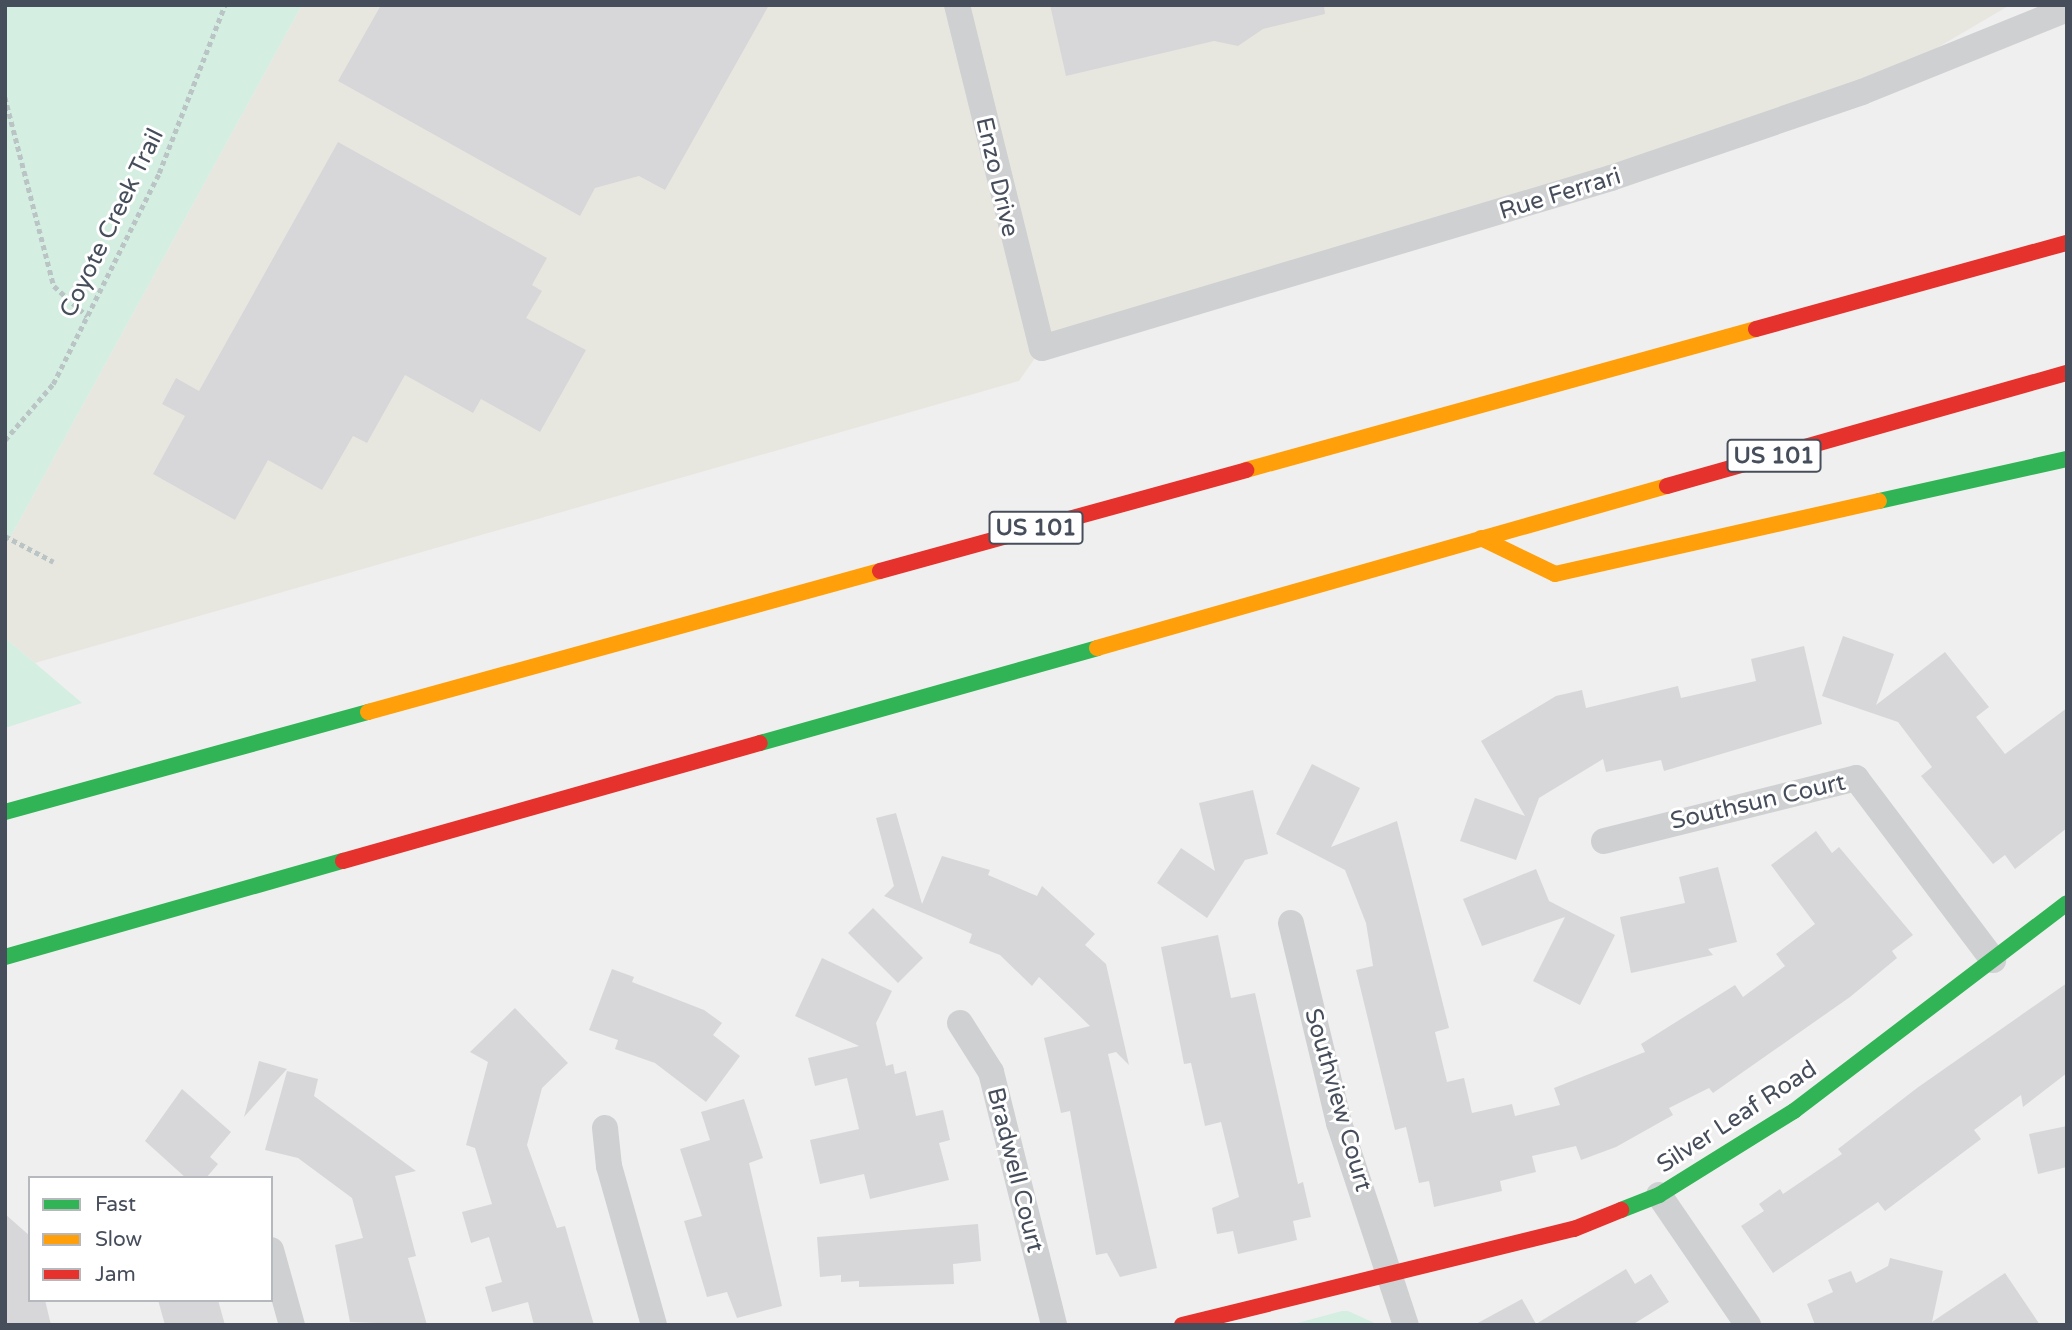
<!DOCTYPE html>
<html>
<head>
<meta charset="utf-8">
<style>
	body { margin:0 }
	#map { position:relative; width:2072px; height:1330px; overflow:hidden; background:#f0efef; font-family:"Varela Round",sans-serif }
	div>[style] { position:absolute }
	.commercial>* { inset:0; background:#e8e7df }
	.green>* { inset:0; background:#d4eee2 }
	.building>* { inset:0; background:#d7d7d9 }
	.path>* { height:4.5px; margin-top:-2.25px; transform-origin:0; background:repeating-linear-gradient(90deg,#bac4c4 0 5px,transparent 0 8.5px) }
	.street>* { height:26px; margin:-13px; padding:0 13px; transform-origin:13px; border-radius:13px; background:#ced0d2 }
	.fast>* { height:16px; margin:-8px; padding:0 8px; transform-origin:8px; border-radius:8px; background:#30b455 }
	.slow>* { height:16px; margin:-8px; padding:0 8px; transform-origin:8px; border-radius:8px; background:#ff9f0a }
	.jam>* { height:16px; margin:-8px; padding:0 8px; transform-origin:8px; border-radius:8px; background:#e5322d }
	span { translate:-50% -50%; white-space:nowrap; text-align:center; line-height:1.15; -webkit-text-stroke:6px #fff; paint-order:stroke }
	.shield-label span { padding:2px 5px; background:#fff; border:2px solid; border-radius:5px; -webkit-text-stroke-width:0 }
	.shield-label { font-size:23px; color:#474e5b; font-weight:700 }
	.street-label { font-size:24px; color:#474e5b }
	.frame { position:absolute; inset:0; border:7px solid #474e5b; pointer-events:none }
	.legend { position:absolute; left:28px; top:1176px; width:245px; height:126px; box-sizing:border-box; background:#fff; border:2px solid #b5b8bd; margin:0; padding:9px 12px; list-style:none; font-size:21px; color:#474e5b }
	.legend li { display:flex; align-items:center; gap:14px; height:35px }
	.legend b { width:35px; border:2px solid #b5b8bd }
</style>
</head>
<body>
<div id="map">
	<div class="commercial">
		<i style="clip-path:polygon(302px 5px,2010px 5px,1862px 92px,1042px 348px,1019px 381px,35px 663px,5px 638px,5px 547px)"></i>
	</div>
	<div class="green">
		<i style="clip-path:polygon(5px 5px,302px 5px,5px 547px)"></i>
		<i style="clip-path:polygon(5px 638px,35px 663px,82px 703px,5px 728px)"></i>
		<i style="clip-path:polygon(1348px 1311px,1379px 1325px,1290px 1325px,1342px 1311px)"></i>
	</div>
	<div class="building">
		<i style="clip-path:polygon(381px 5px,769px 5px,665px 190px,639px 176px,595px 188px,580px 216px,338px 81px)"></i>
		<i style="clip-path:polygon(1050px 5px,1324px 5px,1325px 14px,1263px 29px,1238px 46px,1214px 41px,1066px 76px)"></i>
		<i style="clip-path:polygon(338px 142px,547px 258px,532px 285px,542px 291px,526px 318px,586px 350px,540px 432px,481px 399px,473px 413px,405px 375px,367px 443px,353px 436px,322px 490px,268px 460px,235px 520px,153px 474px,185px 416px,162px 404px,176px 378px,199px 391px)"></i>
		<i style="clip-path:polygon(1843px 636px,1894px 654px,1876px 705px,1945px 652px,1989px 707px,1976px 717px,2005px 754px,2067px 708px,2067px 828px,2015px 869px,2005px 855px,1993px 864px,1921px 776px,1932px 767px,1898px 722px,1822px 696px)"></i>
		<i style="clip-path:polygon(1804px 646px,1822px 724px,1664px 771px,1661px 760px,1606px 772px,1603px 759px,1539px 798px,1516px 860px,1460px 841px,1475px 798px,1525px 816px,1481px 741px,1556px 696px,1582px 690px,1586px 708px,1678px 686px,1681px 698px,1756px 681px,1751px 659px)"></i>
		<i style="clip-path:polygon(1312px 764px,1360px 788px,1331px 847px,1397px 821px,1449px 1028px,1435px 1032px,1447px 1082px,1464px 1078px,1472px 1113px,1512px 1104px,1515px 1116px,1560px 1105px,1554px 1088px,1645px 1052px,1641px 1044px,1735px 985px,1743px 997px,1785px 966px,1776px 954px,1815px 924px,1771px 865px,1816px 831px,1832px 853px,1839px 847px,1913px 935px,1892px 951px,1897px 958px,1850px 997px,1713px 1093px,1709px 1088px,1669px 1108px,1673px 1115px,1616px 1147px,1581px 1160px,1576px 1146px,1532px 1156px,1536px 1172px,1500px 1181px,1502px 1191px,1434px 1207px,1429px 1181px,1419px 1183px,1406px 1127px,1395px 1130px,1356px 970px,1373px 966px,1366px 923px,1345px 870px,1276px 834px)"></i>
		<i style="clip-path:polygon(1253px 790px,1268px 854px,1245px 860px,1207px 918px,1157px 883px,1181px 848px,1215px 871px,1199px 803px)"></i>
		<i style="clip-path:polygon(896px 813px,922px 904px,942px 856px,990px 870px,988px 875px,1037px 896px,1042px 886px,1095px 934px,1085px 945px,1106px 964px,1129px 1065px,1116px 1052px,1108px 1054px,1157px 1268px,1120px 1277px,1107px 1253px,1096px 1255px,1070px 1111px,1061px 1113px,1044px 1038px,1090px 1026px,1039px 977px,1032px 986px,1000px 955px,969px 943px,972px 934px,884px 896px,894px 886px,876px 818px)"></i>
		<i style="clip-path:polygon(1718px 867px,1737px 942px,1708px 949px,1713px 955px,1631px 973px,1620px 917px,1685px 903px,1679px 877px)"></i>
		<i style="clip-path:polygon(1536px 869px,1549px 901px,1615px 935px,1580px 1005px,1533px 981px,1565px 917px,1482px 946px,1463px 899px)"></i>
		<i style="clip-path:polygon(873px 908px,923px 958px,898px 983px,848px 933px)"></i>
		<i style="clip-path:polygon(1218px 935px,1231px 998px,1255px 993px,1298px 1184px,1303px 1182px,1311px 1217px,1293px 1221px,1297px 1240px,1238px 1254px,1233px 1231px,1217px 1234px,1212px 1208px,1239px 1197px,1221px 1122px,1205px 1126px,1191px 1063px,1184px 1064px,1161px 947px)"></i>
		<i style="clip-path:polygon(822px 958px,892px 991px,876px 1023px,886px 1066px,893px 1064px,895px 1074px,906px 1071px,916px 1116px,943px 1110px,950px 1140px,939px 1143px,949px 1180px,870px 1199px,864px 1174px,820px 1184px,810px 1140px,859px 1129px,847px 1078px,815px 1086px,808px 1058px,859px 1046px,795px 1016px)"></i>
		<i style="clip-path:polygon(612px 969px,634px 977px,632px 982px,704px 1010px,722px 1023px,713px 1035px,740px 1056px,706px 1102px,655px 1063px,615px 1049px,618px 1040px,589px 1030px)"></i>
		<i style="clip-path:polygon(2067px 983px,2067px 1073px,2023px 1107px,2021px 1095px,1974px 1130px,1981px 1139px,1885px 1211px,1878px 1202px,1773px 1273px,1741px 1226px,1764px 1211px,1759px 1204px,1780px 1189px,1783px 1194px,1842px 1154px,1838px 1149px,1917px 1088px)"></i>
		<i style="clip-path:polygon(515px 1008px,568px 1063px,542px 1088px,527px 1145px,557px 1228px,565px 1226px,594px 1325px,534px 1325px,528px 1302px,492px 1312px,485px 1287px,502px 1282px,489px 1237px,471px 1243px,462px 1212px,492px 1204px,475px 1148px,466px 1145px,488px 1062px,470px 1052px)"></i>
		<i style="clip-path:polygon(259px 1061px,287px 1069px,244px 1117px)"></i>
		<i style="clip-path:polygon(287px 1071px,318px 1079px,314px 1096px,416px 1171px,395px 1176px,416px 1256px,408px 1258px,427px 1325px,350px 1322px,335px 1245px,363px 1238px,352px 1198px,298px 1158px,265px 1150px)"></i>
		<i style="clip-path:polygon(182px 1089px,231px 1132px,210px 1157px,218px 1164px,206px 1178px,186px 1178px,145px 1141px)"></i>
		<i style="clip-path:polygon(744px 1099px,763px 1158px,749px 1163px,782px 1306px,737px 1318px,727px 1292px,707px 1297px,684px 1221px,702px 1216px,680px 1149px,710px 1140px,701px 1112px)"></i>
		<i style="clip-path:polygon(2067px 1126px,2067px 1167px,2038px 1174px,2029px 1134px)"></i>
		<i style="clip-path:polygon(5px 1214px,30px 1236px,30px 1300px,45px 1300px,51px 1325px,5px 1325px)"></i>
		<i style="clip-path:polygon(978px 1224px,981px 1261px,953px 1264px,954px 1284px,859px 1287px,859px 1281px,841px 1282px,841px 1275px,820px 1277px,817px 1237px)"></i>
		<i style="clip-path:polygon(1890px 1258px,1943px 1271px,1932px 1322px,2005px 1273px,2040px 1325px,1815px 1325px,1807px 1304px,1833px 1292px,1828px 1280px,1851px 1271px,1856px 1283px,1888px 1266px)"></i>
		<i style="clip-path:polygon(1626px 1269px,1635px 1284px,1651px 1274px,1669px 1302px,1632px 1325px,1474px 1325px,1522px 1299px,1536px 1324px)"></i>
		<i style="clip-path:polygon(158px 1300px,218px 1300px,225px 1325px,165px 1325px)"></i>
	</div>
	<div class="path">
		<i style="left:5px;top:97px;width:195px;rotate:75.5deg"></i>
		<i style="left:54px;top:286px;width:45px;rotate:42.3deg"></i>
		<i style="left:5px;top:440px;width:74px;rotate:-49.4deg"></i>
		<i style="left:53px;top:384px;width:236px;rotate:-63.3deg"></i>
		<i style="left:159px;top:173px;width:180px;rotate:-68.6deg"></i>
		<i style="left:5px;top:536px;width:55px;rotate:28deg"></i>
	</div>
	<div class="street">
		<i style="left:957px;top:5px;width:353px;rotate:76.1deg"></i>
		<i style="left:1042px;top:348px;width:594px;rotate:-16.63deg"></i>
		<i style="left:1611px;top:178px;width:265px;rotate:-18.9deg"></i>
		<i style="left:1862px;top:92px;width:221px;rotate:-22deg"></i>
		<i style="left:1604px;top:841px;width:260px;rotate:-14deg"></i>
		<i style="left:1856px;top:778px;width:228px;rotate:53deg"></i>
		<i style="left:1291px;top:923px;width:206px;rotate:76.5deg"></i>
		<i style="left:1339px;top:1123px;width:213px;rotate:71.7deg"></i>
		<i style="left:960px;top:1023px;width:58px;rotate:57.7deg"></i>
		<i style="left:991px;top:1072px;width:261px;rotate:76deg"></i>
		<i style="left:605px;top:1128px;width:38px;rotate:84deg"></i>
		<i style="left:609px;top:1166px;width:165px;rotate:74.2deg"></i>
		<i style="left:1659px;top:1195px;width:158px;rotate:55.6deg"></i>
		<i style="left:271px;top:1250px;width:78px;rotate:74.4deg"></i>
	</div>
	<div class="fast">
		<i style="left:1879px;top:501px;width:193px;rotate:-12.6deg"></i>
		<i style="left:760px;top:743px;width:350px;rotate:-15.7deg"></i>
		<i style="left:5px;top:812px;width:377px;rotate:-15.4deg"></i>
		<i style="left:5px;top:957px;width:351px;rotate:-15.9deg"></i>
		<i style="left:1621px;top:1210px;width:41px;rotate:-21.5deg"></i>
		<i style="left:1659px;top:1195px;width:159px;rotate:-31.9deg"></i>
		<i style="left:1794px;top:1111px;width:343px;rotate:-37.3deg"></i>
	</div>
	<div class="slow">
		<i style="left:1246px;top:470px;width:529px;rotate:-15.45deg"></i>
		<i style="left:1481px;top:538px;width:82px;rotate:25.9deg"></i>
		<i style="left:1555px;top:574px;width:332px;rotate:-12.7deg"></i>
		<i style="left:1097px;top:648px;width:593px;rotate:-15.87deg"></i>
		<i style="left:368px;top:712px;width:531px;rotate:-15.4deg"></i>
	</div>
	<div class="jam">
		<i style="left:1756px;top:329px;width:323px;rotate:-15.5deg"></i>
		<i style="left:1667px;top:486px;width:416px;rotate:-15.8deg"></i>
		<i style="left:880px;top:571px;width:380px;rotate:-15.4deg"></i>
		<i style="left:343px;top:861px;width:433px;rotate:-15.8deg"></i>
		<i style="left:1182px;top:1325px;width:404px;rotate:-13.8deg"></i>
		<i style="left:1574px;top:1229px;width:51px;rotate:-22deg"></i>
	</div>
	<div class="shield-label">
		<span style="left:1774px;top:456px">US 101</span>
		<span style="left:1036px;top:528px">US 101</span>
	</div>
	<div class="street-label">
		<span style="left:997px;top:177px;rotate:77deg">Enzo Drive</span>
		<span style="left:1560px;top:194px;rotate:-17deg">Rue Ferrari</span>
		<span style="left:112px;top:223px;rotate:-64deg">Coyote Creek Trail</span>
		<span style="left:1758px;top:802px;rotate:-13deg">Southsun Court</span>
		<span style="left:1338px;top:1100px;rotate:74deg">Southview Court</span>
		<span style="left:1737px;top:1117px;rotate:-33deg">Silver Leaf Road</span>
		<span style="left:1015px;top:1170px;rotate:76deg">Bradwell Court</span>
	</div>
	<div class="frame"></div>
	<ul class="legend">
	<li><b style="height:9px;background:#30b455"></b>Fast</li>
	<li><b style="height:9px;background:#ff9f0a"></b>Slow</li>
	<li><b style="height:9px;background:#e5322d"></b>Jam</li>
	</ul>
</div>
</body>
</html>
